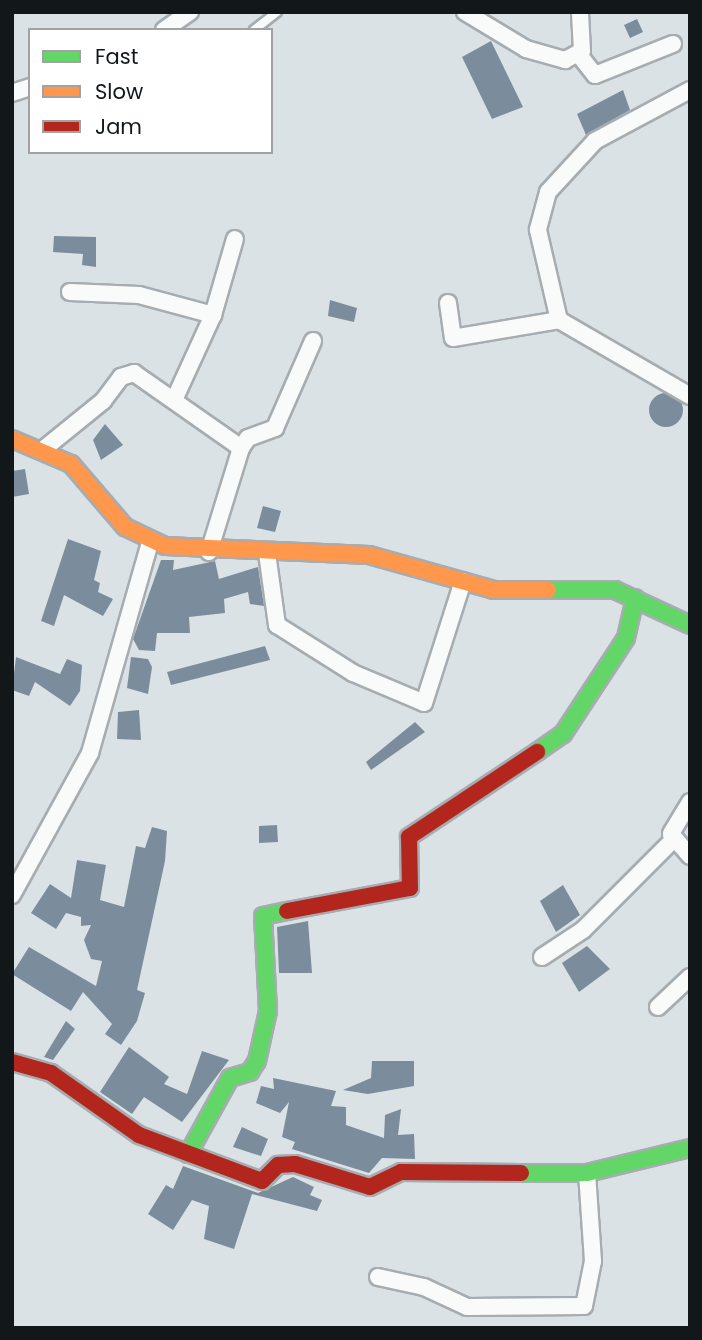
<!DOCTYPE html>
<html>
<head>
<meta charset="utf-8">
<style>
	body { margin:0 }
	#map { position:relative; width:702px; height:1340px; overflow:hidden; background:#dae2e6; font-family:Poppins,sans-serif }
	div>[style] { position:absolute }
	.building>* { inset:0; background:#7b8d9c }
	.round { border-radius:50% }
	.roads { filter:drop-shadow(2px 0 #a6acaf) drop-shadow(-2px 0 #a6acaf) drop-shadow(0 2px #a6acaf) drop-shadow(0 -2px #a6acaf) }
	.lane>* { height:8px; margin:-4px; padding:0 4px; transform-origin:4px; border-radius:4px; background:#f9fbfb }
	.street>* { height:16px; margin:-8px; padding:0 8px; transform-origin:8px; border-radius:8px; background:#f9fbfb }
	.fast>* { height:16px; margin:-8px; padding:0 8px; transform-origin:8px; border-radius:8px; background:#63d668 }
	.slow>* { height:16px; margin:-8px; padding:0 8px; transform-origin:8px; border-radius:8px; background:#ff974d }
	.jam>* { height:16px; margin:-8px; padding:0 8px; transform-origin:8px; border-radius:8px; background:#b3261e }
	span { translate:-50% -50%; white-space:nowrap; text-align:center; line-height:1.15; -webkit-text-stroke:7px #fff; paint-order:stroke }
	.frame { position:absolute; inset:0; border:14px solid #12171a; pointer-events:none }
	.legend { position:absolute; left:28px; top:28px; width:245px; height:126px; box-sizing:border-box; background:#fff; border:2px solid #a0a2a3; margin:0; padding:9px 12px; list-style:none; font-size:21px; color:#12171a }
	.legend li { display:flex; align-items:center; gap:14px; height:35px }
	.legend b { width:35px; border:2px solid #a0a2a3 }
</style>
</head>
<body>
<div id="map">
	<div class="building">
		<i style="clip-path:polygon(637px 19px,643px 32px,630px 38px,624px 25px)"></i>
		<i style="clip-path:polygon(491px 41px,523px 107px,492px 119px,462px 57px)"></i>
		<i style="clip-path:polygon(623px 90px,630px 110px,586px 135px,577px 114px)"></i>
		<i style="clip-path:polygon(54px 236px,96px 237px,96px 267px,82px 265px,83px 254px,53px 252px)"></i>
		<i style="clip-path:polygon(330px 300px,357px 308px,354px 322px,328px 316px)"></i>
		<i class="round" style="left:649px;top:393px;width:34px;height:34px"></i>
		<i style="clip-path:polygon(105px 424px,123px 445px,101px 460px,93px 440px)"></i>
		<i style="clip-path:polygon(25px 469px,29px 494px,12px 497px,12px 471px)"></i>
		<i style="clip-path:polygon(263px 506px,281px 511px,275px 532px,257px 528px)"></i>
		<i style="clip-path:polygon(68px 539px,101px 551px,94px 580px,100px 583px,98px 592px,113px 599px,103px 616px,64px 595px,54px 626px,41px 621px)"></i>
		<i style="clip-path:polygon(161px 560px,174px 560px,173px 570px,215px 561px,219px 579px,258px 567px,264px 606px,250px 604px,248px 592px,224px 599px,225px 613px,189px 617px,190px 633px,157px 633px,155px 651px,139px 650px,133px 639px)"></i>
		<i style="clip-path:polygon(265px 646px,270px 660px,171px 685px,167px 672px)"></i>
		<i style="clip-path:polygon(16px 657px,60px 674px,67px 659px,82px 665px,80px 691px,70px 706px,35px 682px,29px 696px,12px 690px)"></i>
		<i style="clip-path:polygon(131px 657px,148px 659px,152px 667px,148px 694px,127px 688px)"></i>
		<i style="clip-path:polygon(139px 710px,141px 740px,117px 739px,118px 712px)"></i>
		<i style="clip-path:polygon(415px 722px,425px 732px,371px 770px,366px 762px)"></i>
		<i style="clip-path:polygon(277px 825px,278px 842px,259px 843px,259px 826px)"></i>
		<i style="clip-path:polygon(152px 827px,167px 831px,165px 861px,137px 990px,145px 993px,137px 1021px,121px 1045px,105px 1034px,112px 1024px,83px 992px,71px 1011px,12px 974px,29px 947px,96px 986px,102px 961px,91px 959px,84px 940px,91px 925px,81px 926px,81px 917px,66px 913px,56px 929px,31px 913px,50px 884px,71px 898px,77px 860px,106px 865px,100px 900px,124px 907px,136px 846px,145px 848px)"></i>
		<i style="clip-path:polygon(563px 885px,580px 915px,556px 932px,540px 901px)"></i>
		<i style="clip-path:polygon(308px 921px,312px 973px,279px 973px,277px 927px)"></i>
		<i style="clip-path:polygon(587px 946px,610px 969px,579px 992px,562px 963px)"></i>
		<i style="clip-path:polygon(66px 1021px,75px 1029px,53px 1060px,44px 1057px)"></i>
		<i style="clip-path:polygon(129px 1047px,169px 1077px,164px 1084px,187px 1094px,202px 1051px,229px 1060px,182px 1122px,144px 1097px,132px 1114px,100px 1092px)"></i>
		<i style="clip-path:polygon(372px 1061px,414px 1061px,414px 1086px,368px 1094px,343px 1090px,371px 1078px)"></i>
		<i style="clip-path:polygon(273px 1078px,336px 1091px,331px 1106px,346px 1107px,346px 1125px,384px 1138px,385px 1115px,401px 1109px,398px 1135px,414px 1134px,415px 1159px,382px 1158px,369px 1173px,292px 1149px,295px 1142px,282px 1137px,289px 1102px,280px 1113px,256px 1103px,261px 1086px,274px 1089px)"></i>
		<i style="clip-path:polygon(242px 1127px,268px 1139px,261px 1156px,233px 1147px)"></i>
		<i style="clip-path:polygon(183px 1166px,258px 1193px,293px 1177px,314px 1187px,310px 1195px,322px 1200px,317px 1211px,252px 1194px,234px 1249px,204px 1239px,209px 1206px,192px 1200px,173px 1230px,148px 1214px,166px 1185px,173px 1189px)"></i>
	</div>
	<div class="roads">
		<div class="lane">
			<i style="left:254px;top:30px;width:29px;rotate:-38deg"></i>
		</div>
		<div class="street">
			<i style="left:465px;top:12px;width:71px;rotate:31.2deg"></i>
			<i style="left:526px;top:49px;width:41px;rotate:15.8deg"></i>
			<i style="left:565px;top:60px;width:19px;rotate:-28deg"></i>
			<i style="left:582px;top:51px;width:39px;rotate:-93deg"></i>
			<i style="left:164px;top:30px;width:32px;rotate:-35deg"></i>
			<i style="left:580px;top:56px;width:24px;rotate:52deg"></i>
			<i style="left:595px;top:75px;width:84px;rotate:-21.7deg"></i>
			<i style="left:690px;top:90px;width:108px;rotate:151.8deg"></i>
			<i style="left:595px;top:141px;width:69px;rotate:132.7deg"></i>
			<i style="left:548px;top:192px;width:39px;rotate:105deg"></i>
			<i style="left:538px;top:230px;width:92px;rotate:76.9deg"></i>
			<i style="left:559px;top:320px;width:151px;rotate:30.1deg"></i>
			<i style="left:12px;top:93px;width:19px;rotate:-18deg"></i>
			<i style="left:70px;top:292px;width:69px;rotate:2.5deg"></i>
			<i style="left:139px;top:295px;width:77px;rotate:15.1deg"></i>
			<i style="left:448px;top:303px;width:35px;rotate:82deg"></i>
			<i style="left:453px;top:338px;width:108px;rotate:-9.6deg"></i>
			<i style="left:175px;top:398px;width:91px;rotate:-65.4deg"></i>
			<i style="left:213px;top:315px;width:79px;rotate:-73.9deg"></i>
			<i style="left:45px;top:448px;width:75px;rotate:-39deg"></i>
			<i style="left:103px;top:401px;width:30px;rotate:-53deg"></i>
			<i style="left:121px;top:377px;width:14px;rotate:-17deg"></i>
			<i style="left:134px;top:373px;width:131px;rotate:35deg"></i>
			<i style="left:209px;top:552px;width:109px;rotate:-72.9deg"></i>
			<i style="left:241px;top:448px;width:12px;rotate:-55deg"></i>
			<i style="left:248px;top:438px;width:29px;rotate:-20deg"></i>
			<i style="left:275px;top:428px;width:95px;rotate:-66.4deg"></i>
			<i style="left:267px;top:553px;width:73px;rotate:82.1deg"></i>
			<i style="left:277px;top:625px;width:90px;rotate:32.3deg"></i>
			<i style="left:353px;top:673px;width:77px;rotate:22.9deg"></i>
			<i style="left:424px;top:703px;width:128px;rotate:-72.3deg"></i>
			<i style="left:690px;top:802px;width:37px;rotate:121deg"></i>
			<i style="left:671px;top:834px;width:29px;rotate:49deg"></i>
			<i style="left:12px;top:895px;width:162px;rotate:-61.2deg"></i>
			<i style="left:90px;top:753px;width:219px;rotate:-74.1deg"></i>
			<i style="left:542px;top:957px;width:49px;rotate:-33.4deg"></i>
			<i style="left:583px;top:930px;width:127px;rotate:-45deg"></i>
			<i style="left:658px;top:1007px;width:44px;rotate:-43.2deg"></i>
			<i style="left:378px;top:1277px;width:47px;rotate:12.3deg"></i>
			<i style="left:424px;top:1287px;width:47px;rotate:24.9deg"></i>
			<i style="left:467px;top:1307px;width:117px;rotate:-0.5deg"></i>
			<i style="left:584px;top:1306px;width:46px;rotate:-78.7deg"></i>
			<i style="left:593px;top:1261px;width:88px;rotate:-93.9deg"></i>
		</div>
		<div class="fast">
			<i style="left:548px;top:590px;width:67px"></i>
			<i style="left:615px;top:590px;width:83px;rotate:25deg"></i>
			<i style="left:537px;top:752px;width:32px;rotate:-35deg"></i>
			<i style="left:563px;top:734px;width:115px;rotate:-56.7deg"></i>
			<i style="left:626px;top:638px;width:41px;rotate:-77.3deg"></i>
			<i style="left:188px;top:1154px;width:87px;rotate:-61.1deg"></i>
			<i style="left:230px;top:1078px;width:21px;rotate:-17deg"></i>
			<i style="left:250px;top:1072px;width:13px;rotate:-58deg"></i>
			<i style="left:257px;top:1061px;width:51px;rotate:-77.6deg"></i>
			<i style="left:268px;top:1011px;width:95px;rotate:-93deg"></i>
			<i style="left:263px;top:916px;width:25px;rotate:-12deg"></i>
			<i style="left:521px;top:1173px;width:66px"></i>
			<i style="left:587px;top:1173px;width:106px;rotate:-13.6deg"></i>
		</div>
		<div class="slow">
			<i style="left:12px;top:439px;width:64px;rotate:23deg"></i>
			<i style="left:71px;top:464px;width:83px;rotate:49.4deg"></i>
			<i style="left:125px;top:527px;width:44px;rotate:25.4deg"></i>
			<i style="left:165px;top:546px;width:204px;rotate:2.5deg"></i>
			<i style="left:369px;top:555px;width:130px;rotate:15.6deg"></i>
			<i style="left:494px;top:590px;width:54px"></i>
		</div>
		<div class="jam">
			<i style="left:287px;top:911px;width:125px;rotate:-10.6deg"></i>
			<i style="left:410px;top:888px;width:51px;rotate:-91.1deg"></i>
			<i style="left:409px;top:837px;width:154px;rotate:-33.6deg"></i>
			<i style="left:12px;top:1062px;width:41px;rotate:15.8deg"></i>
			<i style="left:51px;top:1073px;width:108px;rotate:35.2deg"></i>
			<i style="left:139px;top:1135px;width:131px;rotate:20.5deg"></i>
			<i style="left:262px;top:1181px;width:23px;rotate:-45deg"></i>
			<i style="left:278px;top:1165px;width:17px;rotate:-3deg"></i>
			<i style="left:295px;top:1164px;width:78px;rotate:17deg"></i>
			<i style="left:370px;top:1187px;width:34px;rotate:-26deg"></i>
			<i style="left:401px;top:1172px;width:120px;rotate:0.5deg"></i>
		</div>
	</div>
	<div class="frame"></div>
	<ul class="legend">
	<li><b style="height:9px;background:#63d668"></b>Fast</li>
	<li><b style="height:9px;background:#ff974d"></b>Slow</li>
	<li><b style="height:9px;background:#b3261e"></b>Jam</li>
	</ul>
</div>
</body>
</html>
